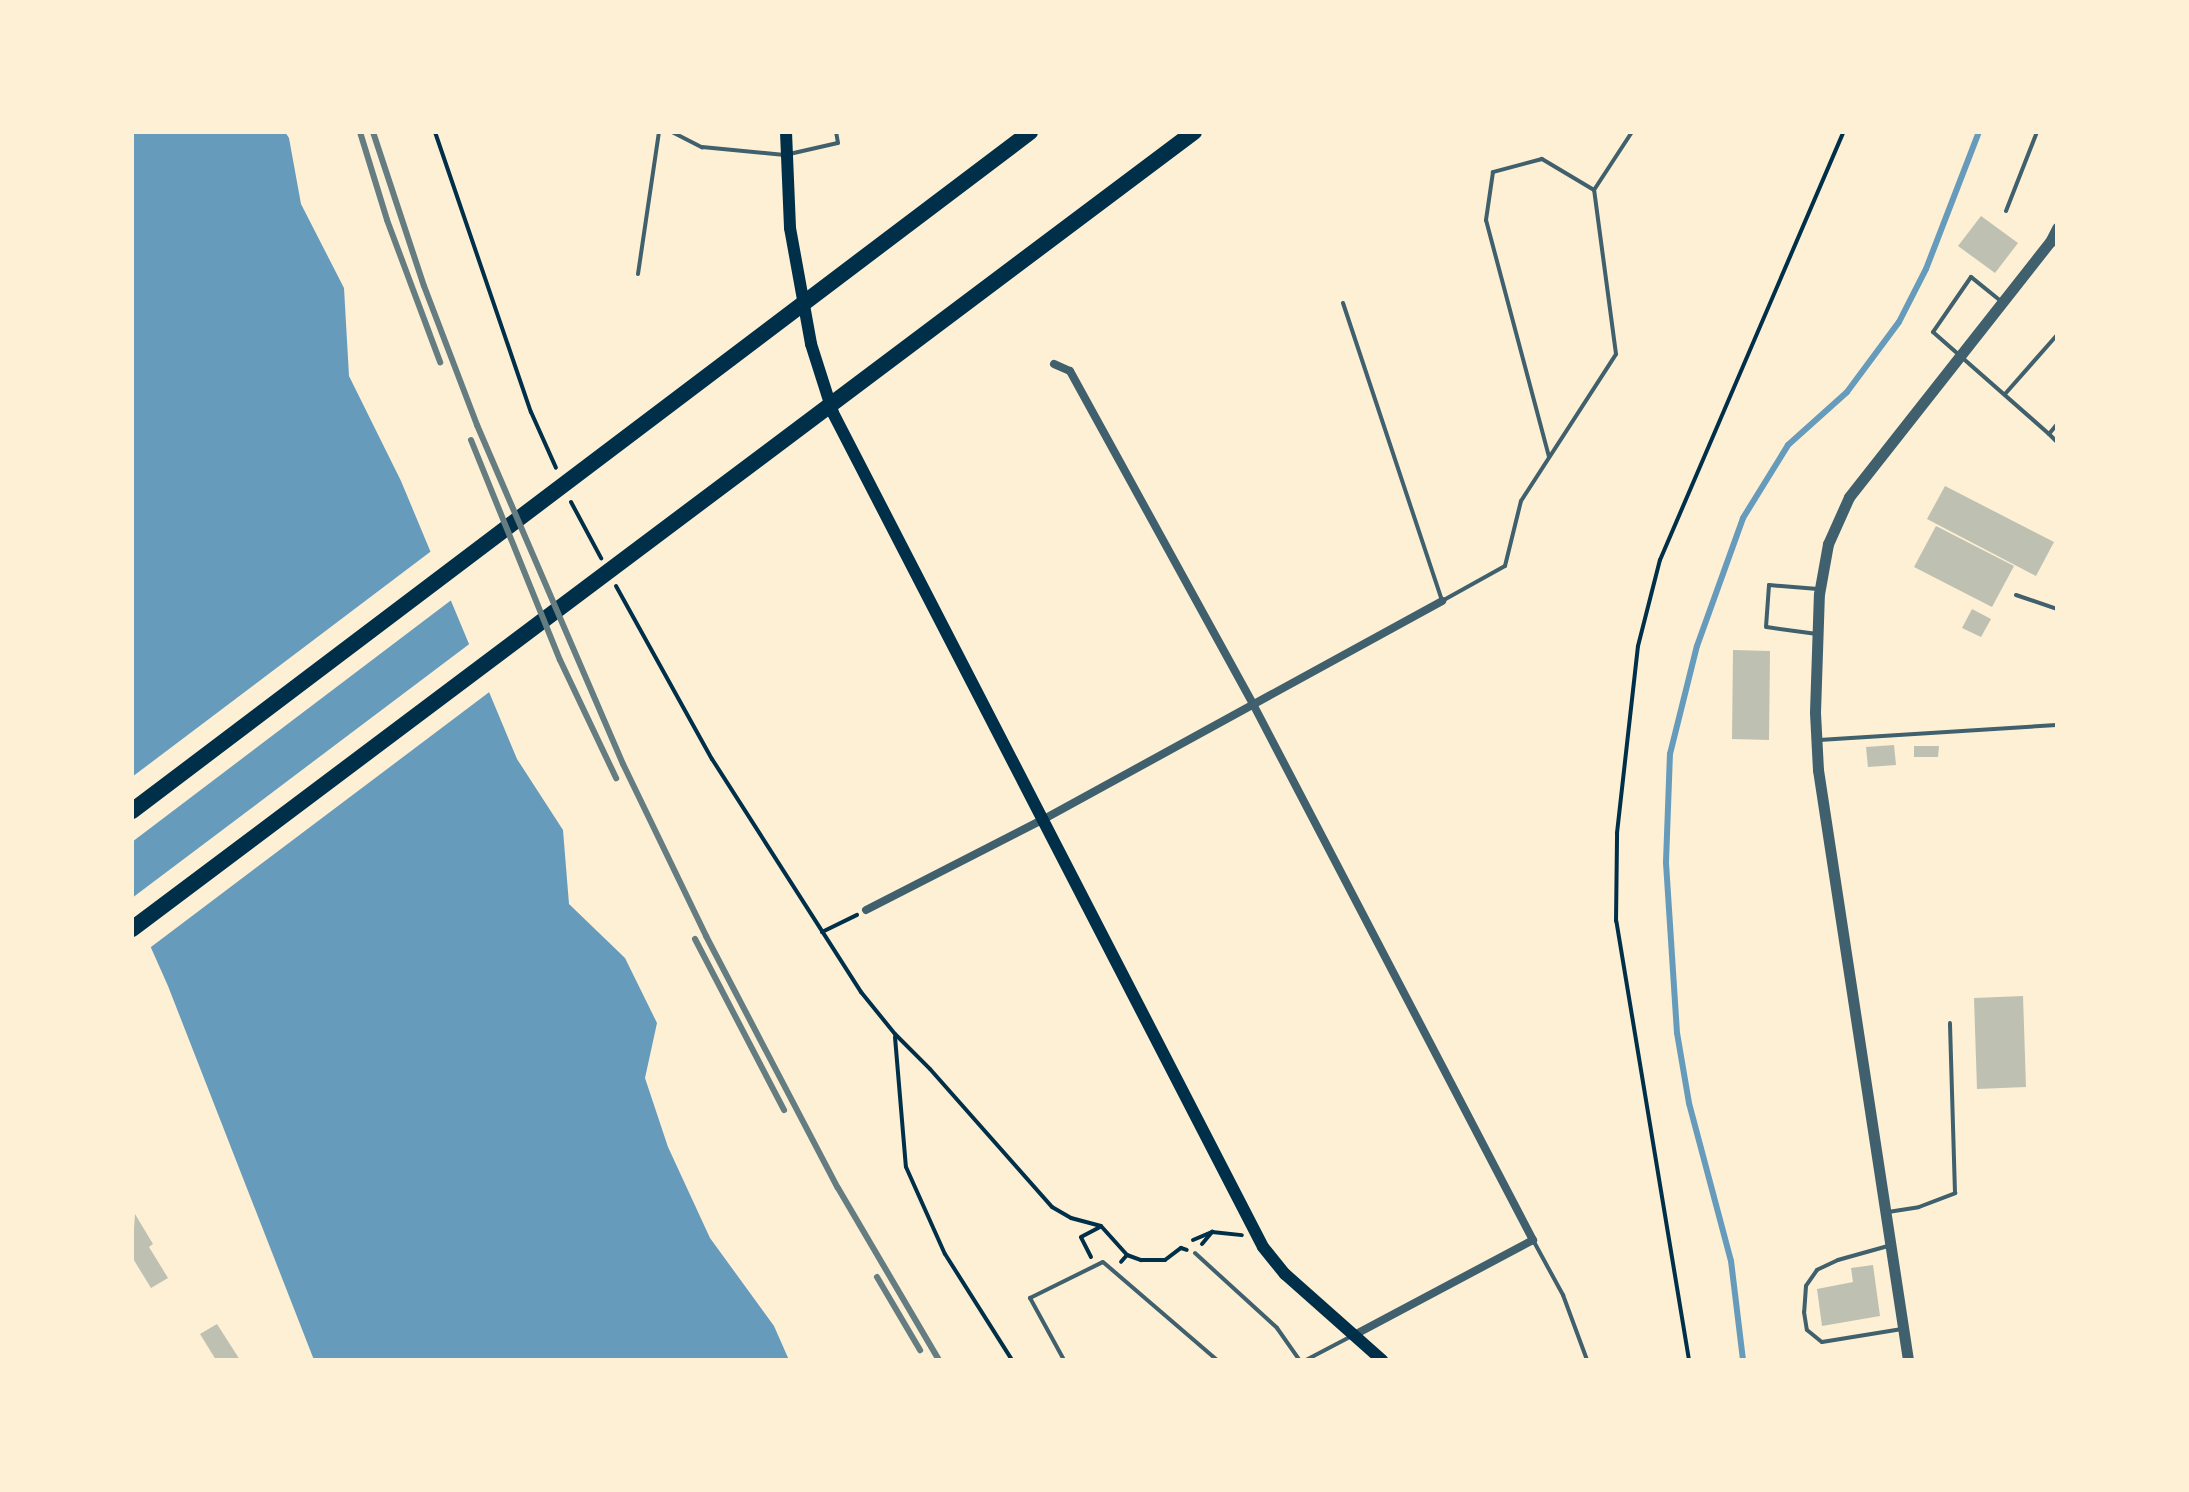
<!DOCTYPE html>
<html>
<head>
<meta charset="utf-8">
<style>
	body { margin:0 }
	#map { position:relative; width:2189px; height:1492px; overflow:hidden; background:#fdf0d5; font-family:"PT Sans",sans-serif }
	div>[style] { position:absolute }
	.water>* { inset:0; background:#669bbc }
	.pier>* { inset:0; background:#fdf0d5 }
	.stream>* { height:6px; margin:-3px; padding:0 3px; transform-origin:3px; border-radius:3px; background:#669bbc }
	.building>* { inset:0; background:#bec0b2 }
	.path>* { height:4px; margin:-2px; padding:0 2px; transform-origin:2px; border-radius:2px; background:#003049 }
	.service>* { height:4px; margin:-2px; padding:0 2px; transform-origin:2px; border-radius:2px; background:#3f606c }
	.minor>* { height:8px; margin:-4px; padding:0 4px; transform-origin:4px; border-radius:4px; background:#3f606c }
	.tertiary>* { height:11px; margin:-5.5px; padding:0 5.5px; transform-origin:5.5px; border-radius:5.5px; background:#3f606c }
	.secondary>* { height:12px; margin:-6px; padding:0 6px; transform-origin:6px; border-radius:6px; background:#003049 }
	.motorway>* { height:16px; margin:-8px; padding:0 8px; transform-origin:8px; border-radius:8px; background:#003049 }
	.rail>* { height:6px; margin:-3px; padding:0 3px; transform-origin:3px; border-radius:3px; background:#657d81 }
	span { translate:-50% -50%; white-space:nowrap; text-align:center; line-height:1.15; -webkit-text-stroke:6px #fdf0d5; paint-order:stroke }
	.frame { position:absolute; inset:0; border:134px solid #fdf0d5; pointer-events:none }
</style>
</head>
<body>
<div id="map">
	<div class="water">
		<i style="clip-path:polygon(132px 132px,285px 132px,289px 138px,301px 204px,344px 288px,349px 376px,401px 481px,517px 759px,563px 830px,569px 904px,625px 958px,657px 1023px,645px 1078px,668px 1147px,710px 1238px,774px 1326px,789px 1360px,314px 1360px,168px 986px,132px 905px)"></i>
	</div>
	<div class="pier">
		<i style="clip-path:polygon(434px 549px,454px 598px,132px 842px,132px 777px)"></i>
		<i style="clip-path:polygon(472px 642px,492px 690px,147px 950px,132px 915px,132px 898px)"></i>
	</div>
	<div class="stream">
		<i style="left:1743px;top:1360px;width:100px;rotate:-96.9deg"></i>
		<i style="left:1731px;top:1261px;width:163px;rotate:-104.9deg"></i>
		<i style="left:1689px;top:1103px;width:71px;rotate:-99.7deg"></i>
		<i style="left:1677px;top:1033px;width:171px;rotate:-93.7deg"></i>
		<i style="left:1666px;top:862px;width:108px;rotate:-87.9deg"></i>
		<i style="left:1670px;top:754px;width:111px;rotate:-76deg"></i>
		<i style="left:1697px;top:646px;width:136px;rotate:-70.2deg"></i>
		<i style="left:1743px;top:518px;width:86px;rotate:-58.3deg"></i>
		<i style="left:1788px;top:445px;width:79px;rotate:-41.9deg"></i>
		<i style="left:1847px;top:392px;width:87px;rotate:-53.4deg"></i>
		<i style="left:1899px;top:322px;width:59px;rotate:-63deg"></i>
		<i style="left:1926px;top:269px;width:147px;rotate:-68.9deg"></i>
	</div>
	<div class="building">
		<i style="clip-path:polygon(1981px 216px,2018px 243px,1995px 273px,1958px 246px)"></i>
		<i style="clip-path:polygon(1945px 486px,2054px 542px,2036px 576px,1927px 519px)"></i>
		<i style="clip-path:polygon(1936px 526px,2014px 566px,1992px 607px,1914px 567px)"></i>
		<i style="clip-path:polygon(1972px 609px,1991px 619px,1981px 637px,1962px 628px)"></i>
		<i style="clip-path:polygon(1733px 650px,1770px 651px,1769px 740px,1732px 739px)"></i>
		<i style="clip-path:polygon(1894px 745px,1896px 765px,1868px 767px,1866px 747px)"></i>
		<i style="clip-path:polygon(1914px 746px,1939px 746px,1938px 757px,1914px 757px)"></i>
		<i style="clip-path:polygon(2023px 996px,2026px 1087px,1977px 1089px,1974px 998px)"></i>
		<i style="clip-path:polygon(135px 1214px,153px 1244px,149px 1247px,168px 1278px,151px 1288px,132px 1257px)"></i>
		<i style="clip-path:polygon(1873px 1265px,1880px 1316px,1822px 1326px,1817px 1289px,1853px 1282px,1851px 1268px)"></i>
		<i style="clip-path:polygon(217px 1324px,240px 1360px,216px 1360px,200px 1334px)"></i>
	</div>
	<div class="path">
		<i style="left:435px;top:132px;width:296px;rotate:71.1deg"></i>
		<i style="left:531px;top:412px;width:61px;rotate:65.9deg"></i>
		<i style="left:571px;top:502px;width:64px;rotate:61.8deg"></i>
		<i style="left:616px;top:586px;width:198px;rotate:61deg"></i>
		<i style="left:712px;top:759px;width:277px;rotate:57.4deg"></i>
		<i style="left:861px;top:992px;width:54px;rotate:51deg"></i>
		<i style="left:895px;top:1034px;width:49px;rotate:45deg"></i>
		<i style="left:930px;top:1069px;width:184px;rotate:48.5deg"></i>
		<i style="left:1052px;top:1207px;width:22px;rotate:30deg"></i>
		<i style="left:1071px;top:1218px;width:31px;rotate:15deg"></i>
		<i style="left:1101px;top:1226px;width:39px;rotate:48deg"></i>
		<i style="left:1127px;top:1255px;width:9px;rotate:131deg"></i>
		<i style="left:822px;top:932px;width:39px;rotate:-26deg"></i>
		<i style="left:895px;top:1037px;width:130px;rotate:85.2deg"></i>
		<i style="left:906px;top:1167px;width:95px;rotate:65.9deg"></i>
		<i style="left:945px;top:1254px;width:125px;rotate:57.7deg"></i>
		<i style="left:1193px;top:1240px;width:21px;rotate:-23deg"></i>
		<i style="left:1212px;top:1232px;width:30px;rotate:6deg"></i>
		<i style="left:1202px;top:1244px;width:16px;rotate:-50deg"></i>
		<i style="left:1127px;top:1255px;width:15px;rotate:20deg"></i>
		<i style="left:1141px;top:1260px;width:24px"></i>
		<i style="left:1165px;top:1260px;width:20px;rotate:-37deg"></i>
		<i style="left:1181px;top:1248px;width:6px;rotate:18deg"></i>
		<i style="left:1091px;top:1257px;width:22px;rotate:-117deg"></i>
		<i style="left:1081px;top:1237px;width:21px;rotate:-28deg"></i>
		<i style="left:1689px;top:1360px;width:445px;rotate:-99.4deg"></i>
		<i style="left:1616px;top:921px;width:88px;rotate:-89.3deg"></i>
		<i style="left:1617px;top:833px;width:188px;rotate:-83.6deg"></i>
		<i style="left:1638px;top:646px;width:89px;rotate:-75.7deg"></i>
		<i style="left:1660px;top:560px;width:465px;rotate:-66.8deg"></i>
	</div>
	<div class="service">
		<i style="left:672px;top:132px;width:34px;rotate:27deg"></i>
		<i style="left:702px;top:147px;width:83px;rotate:5.5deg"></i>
		<i style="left:785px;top:155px;width:54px;rotate:-12.8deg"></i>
		<i style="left:838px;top:143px;width:11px;rotate:-100deg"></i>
		<i style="left:1594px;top:190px;width:69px;rotate:-56.8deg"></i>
		<i style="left:2006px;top:211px;width:85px;rotate:-68.6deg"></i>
		<i style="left:638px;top:274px;width:144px;rotate:-81.6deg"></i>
		<i style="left:2002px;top:302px;width:40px;rotate:-141deg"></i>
		<i style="left:1971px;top:277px;width:67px;rotate:124.6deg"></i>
		<i style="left:1933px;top:332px;width:154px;rotate:41.3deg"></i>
		<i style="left:2049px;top:434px;width:13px;rotate:-51deg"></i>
		<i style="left:1343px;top:303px;width:314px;rotate:71.6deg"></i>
		<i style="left:1442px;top:601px;width:72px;rotate:-29.1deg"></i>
		<i style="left:1505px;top:566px;width:67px;rotate:-76.2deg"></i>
		<i style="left:1521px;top:501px;width:175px;rotate:-57.1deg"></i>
		<i style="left:1616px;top:354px;width:165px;rotate:-97.6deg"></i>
		<i style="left:1594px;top:190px;width:61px;rotate:-149.2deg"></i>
		<i style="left:1542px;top:159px;width:51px;rotate:165.1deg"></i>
		<i style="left:1493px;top:172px;width:49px;rotate:98.3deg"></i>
		<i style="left:1486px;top:220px;width:245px;rotate:75.1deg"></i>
		<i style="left:2005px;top:394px;width:79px;rotate:-48.6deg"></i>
		<i style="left:2049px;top:434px;width:11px;rotate:45deg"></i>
		<i style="left:2016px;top:595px;width:43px;rotate:18.9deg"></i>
		<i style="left:1817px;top:634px;width:51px;rotate:-172.2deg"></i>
		<i style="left:1766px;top:627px;width:42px;rotate:-85.9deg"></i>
		<i style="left:1769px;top:585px;width:49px;rotate:4.7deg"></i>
		<i style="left:1819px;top:740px;width:238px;rotate:-3.6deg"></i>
		<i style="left:1888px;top:1212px;width:31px;rotate:-9deg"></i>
		<i style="left:1919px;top:1207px;width:39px;rotate:-21deg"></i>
		<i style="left:1955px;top:1193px;width:170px;rotate:-91.7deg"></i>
		<i style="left:1533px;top:1240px;width:63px;rotate:61.4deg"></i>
		<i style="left:1563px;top:1295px;width:69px;rotate:69.7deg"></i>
		<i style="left:1888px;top:1246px;width:52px;rotate:164.4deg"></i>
		<i style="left:1838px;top:1260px;width:23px;rotate:155deg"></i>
		<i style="left:1817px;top:1270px;width:19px;rotate:125deg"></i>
		<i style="left:1806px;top:1286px;width:26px;rotate:94deg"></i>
		<i style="left:1804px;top:1312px;width:18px;rotate:81deg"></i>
		<i style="left:1807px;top:1330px;width:19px;rotate:39deg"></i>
		<i style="left:1822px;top:1342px;width:81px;rotate:-9.2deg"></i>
		<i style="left:1195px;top:1253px;width:111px;rotate:42.4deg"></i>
		<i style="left:1277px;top:1328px;width:39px;rotate:55deg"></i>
		<i style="left:1064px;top:1360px;width:71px;rotate:-118.7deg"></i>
		<i style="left:1030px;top:1298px;width:81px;rotate:-26.3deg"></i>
		<i style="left:1103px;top:1262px;width:150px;rotate:40.7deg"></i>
		<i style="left:1306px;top:1360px;width:50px;rotate:-27.6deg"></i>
	</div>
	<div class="minor">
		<i style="left:1054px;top:364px;width:17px;rotate:24deg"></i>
		<i style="left:1070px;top:371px;width:380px;rotate:61.2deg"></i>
		<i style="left:1253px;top:704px;width:605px;rotate:62.42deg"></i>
		<i style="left:1533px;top:1240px;width:203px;rotate:152deg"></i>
		<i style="left:866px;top:910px;width:200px;rotate:-27.1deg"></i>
		<i style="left:1044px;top:819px;width:454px;rotate:-28.7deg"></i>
	</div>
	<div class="tertiary">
		<i style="left:1908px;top:1360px;width:597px;rotate:-98.67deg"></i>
		<i style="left:1818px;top:770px;width:58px;rotate:-93deg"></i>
		<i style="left:1815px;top:712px;width:118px;rotate:-88.1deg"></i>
		<i style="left:1819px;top:594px;width:51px;rotate:-79.8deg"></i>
		<i style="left:1828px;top:544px;width:51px;rotate:-65.9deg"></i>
		<i style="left:1849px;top:497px;width:325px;rotate:-51.8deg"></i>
		<i style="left:2050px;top:242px;width:16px;rotate:-63deg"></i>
	</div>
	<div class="secondary">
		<i style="left:786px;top:132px;width:96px;rotate:87.6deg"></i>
		<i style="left:790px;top:228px;width:118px;rotate:79.7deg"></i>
		<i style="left:811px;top:344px;width:72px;rotate:72.3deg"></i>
		<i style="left:833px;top:413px;width:938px;rotate:62.72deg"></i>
		<i style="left:1263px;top:1247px;width:35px;rotate:51deg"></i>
		<i style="left:1285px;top:1274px;width:130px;rotate:41.6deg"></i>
	</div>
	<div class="motorway">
		<i style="left:132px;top:811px;width:1126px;rotate:-37.09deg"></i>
		<i style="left:132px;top:929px;width:1328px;rotate:-36.89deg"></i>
	</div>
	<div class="rail">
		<i style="left:360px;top:132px;width:92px;rotate:72.9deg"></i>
		<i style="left:387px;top:220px;width:152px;rotate:69.5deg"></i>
		<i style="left:373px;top:132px;width:162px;rotate:71.7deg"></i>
		<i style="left:424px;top:286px;width:149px;rotate:69.1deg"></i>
		<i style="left:477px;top:425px;width:369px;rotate:66.7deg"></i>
		<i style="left:623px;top:764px;width:191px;rotate:64.2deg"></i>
		<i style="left:706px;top:936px;width:284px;rotate:62.4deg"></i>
		<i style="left:838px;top:1188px;width:199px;rotate:59.6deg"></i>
		<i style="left:471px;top:440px;width:237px;rotate:68deg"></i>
		<i style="left:560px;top:660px;width:131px;rotate:64.6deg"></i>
		<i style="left:695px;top:939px;width:193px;rotate:62.5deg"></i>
		<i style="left:877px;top:1277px;width:85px;rotate:59.5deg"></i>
	</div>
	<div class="frame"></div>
</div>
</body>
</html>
